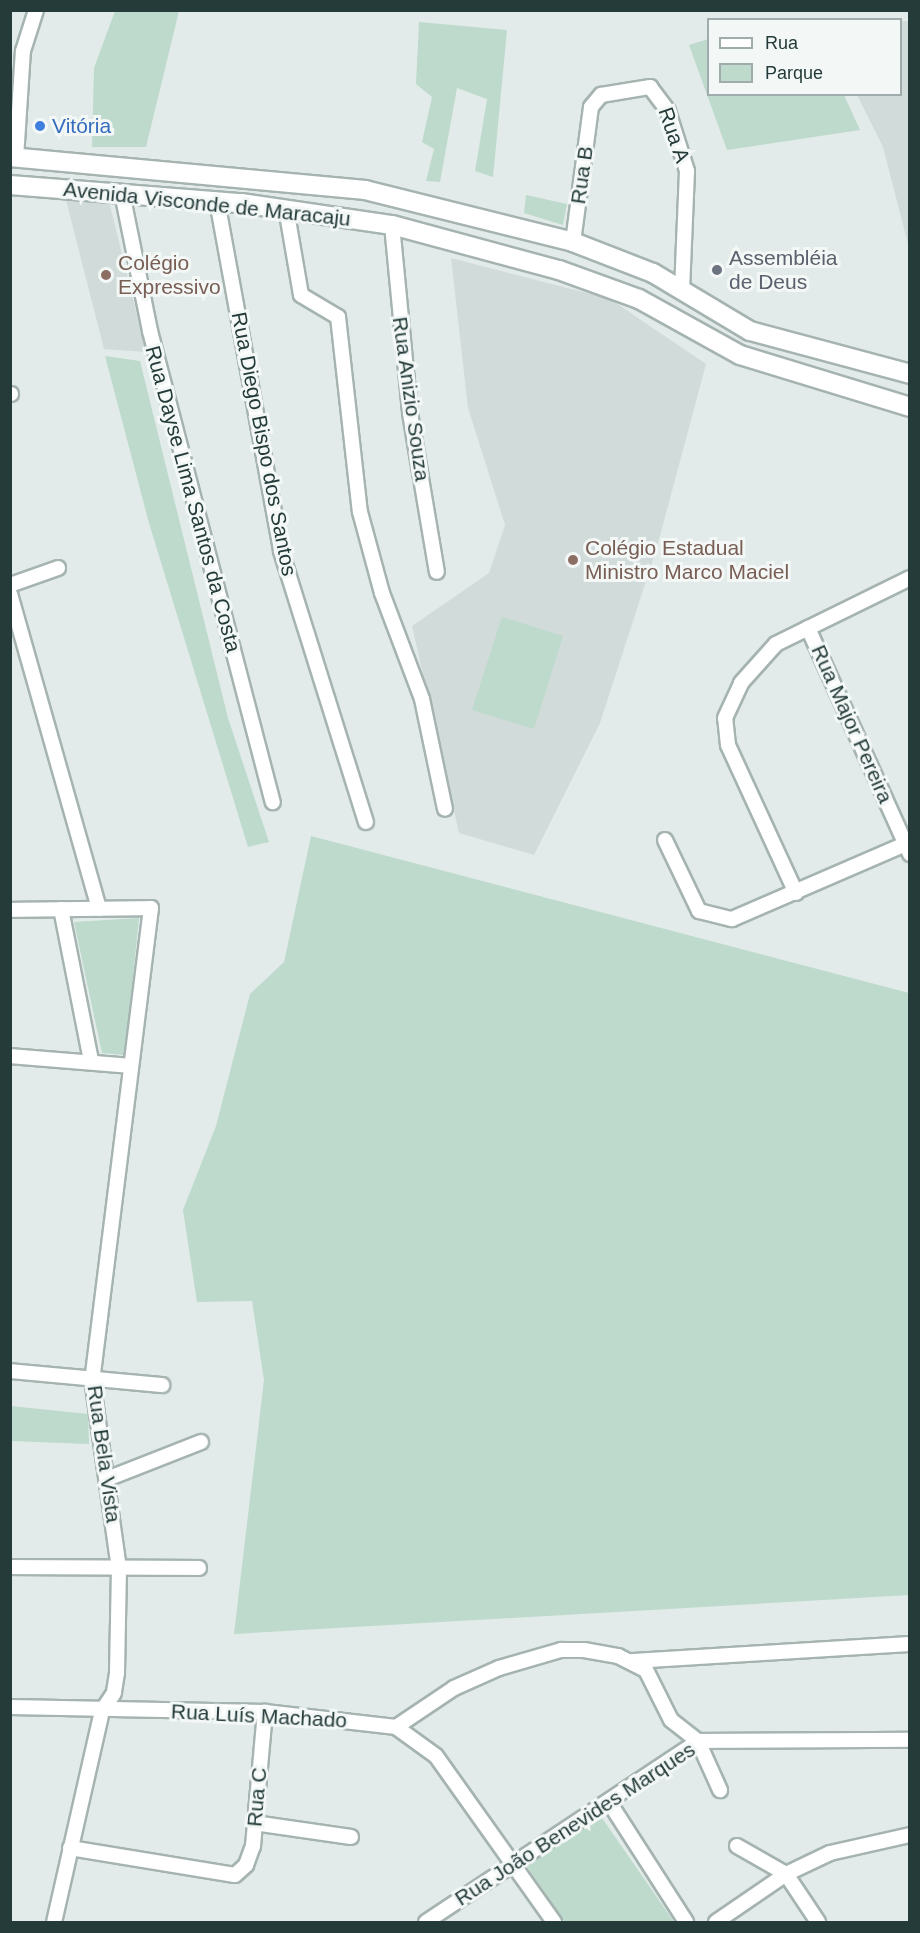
<!DOCTYPE html>
<html>
<head>
<meta charset="utf-8">
<style>
	body { margin:0 }
	#map { position:relative; width:920px; height:1933px; overflow:hidden; background:#e2ebe9; font-family:Helvetica,sans-serif }
	div>[style] { position:absolute }
	.built>* { inset:0; background:#d1dbd9 }
	.green>* { inset:0; background:#bddacc }
	.roads { filter:drop-shadow(2px 0 #a5b3b1) drop-shadow(-2px 0 #a5b3b1) drop-shadow(0 2px #a5b3b1) drop-shadow(0 -2px #a5b3b1) }
	.minor>* { height:14px; margin:-7px; padding:0 7px; transform-origin:7px; border-radius:7px; background:#fff }
	.secondary>* { height:18px; margin:-9px; padding:0 9px; transform-origin:9px; border-radius:9px; background:#fff }
	.dots>* { width:16px; height:16px; translate:-50% -50%; box-sizing:border-box; border:3px solid #f3f8f7; border-radius:50% }
	span { translate:-50% -50%; white-space:nowrap; text-align:center; line-height:1.15; -webkit-text-stroke:6px #f3f8f7; paint-order:stroke }
	.shop-label { font-size:21px; color:#366cbe }
	.left { translate:0 -50%; text-align:left }
	.street-label { font-size:21px; color:#243b3a }
	.worship-label { font-size:21px; color:#5b616d }
	.education-label { font-size:21px; color:#785e54 }
	.frame { position:absolute; inset:0; border:12px solid #243b3a; pointer-events:none }
	.legend { position:absolute; left:707px; top:18px; width:195px; height:78px; box-sizing:border-box; background:#f3f8f7; border:2px solid #a0acab; margin:0; padding:8px 10px; list-style:none; font-size:18px; color:#243b3a }
	.legend li { display:flex; align-items:center; gap:12px; height:30px }
	.legend b { width:30px; border:2px solid #a0acab }
</style>
</head>
<body>
<div id="map">
	<div class="built">
		<i style="clip-path:polygon(901px 21px,910px 21px,909px 248px,883px 147px,857px 95px,900px 94px)"></i>
		<i style="clip-path:polygon(66px 200px,109px 201px,146px 352px,104px 349px)"></i>
		<i style="clip-path:polygon(451px 258px,610px 299px,706px 364px,657px 547px,600px 723px,534px 855px,459px 833px,412px 626px,489px 573px,505px 525px,468px 408px)"></i>
	</div>
	<div class="green">
		<i style="clip-path:polygon(115px 11px,179px 11px,146px 147px,92px 147px,94px 68px)"></i>
		<i style="clip-path:polygon(419px 22px,507px 30px,493px 177px,475px 171px,487px 99px,457px 88px,440px 182px,426px 181px,434px 149px,422px 142px,432px 97px,416px 84px)"></i>
		<i style="clip-path:polygon(708px 39px,708px 94px,844px 95px,860px 130px,727px 150px,689px 45px)"></i>
		<i style="clip-path:polygon(526px 195px,567px 204px,563px 225px,524px 213px)"></i>
		<i style="clip-path:polygon(105px 356px,140px 361px,228px 718px,269px 842px,248px 847px,149px 523px)"></i>
		<i style="clip-path:polygon(502px 617px,563px 636px,534px 729px,472px 710px)"></i>
		<i style="clip-path:polygon(311px 836px,909px 993px,909px 1595px,234px 1634px,264px 1380px,252px 1301px,197px 1302px,183px 1210px,216px 1126px,250px 994px,284px 962px)"></i>
		<i style="clip-path:polygon(139px 918px,125px 1055px,102px 1053px,74px 922px)"></i>
		<i style="clip-path:polygon(11px 1406px,88px 1414px,89px 1444px,11px 1441px)"></i>
		<i style="clip-path:polygon(600px 1815px,674px 1922px,565px 1922px,526px 1865px)"></i>
	</div>
	<div class="roads">
		<div class="minor">
			<i style="left:16px;top:158px;width:107px;rotate:-86.3deg"></i>
			<i style="left:23px;top:51px;width:43px;rotate:-72.4deg"></i>
			<i style="left:122px;top:193px;width:141px;rotate:78.5deg"></i>
			<i style="left:150px;top:331px;width:487px;rotate:75.4deg"></i>
			<i style="left:217px;top:201px;width:356px;rotate:79.6deg"></i>
			<i style="left:281px;top:551px;width:284px;rotate:72.6deg"></i>
			<i style="left:286px;top:208px;width:88px;rotate:80.2deg"></i>
			<i style="left:301px;top:295px;width:43px;rotate:30.7deg"></i>
			<i style="left:338px;top:317px;width:196px;rotate:83.6deg"></i>
			<i style="left:360px;top:512px;width:84px;rotate:74.8deg"></i>
			<i style="left:382px;top:593px;width:113px;rotate:69.3deg"></i>
			<i style="left:422px;top:699px;width:112px;rotate:78.2deg"></i>
			<i style="left:392px;top:225px;width:189px;rotate:84.5deg"></i>
			<i style="left:410px;top:413px;width:161px;rotate:80.4deg"></i>
			<i style="left:573px;top:242px;width:136px;rotate:-82.4deg"></i>
			<i style="left:591px;top:107px;width:16px;rotate:-50deg"></i>
			<i style="left:601px;top:95px;width:50px;rotate:-9.3deg"></i>
			<i style="left:650px;top:87px;width:30px;rotate:53deg"></i>
			<i style="left:668px;top:111px;width:63px;rotate:72.4deg"></i>
			<i style="left:687px;top:171px;width:119px;rotate:92.4deg"></i>
			<i style="left:10px;top:394px;width:1px"></i>
			<i style="left:10px;top:585px;width:51px;rotate:-19.5deg"></i>
			<i style="left:10px;top:594px;width:327px;rotate:74.2deg"></i>
			<i style="left:808px;top:628px;width:248px;rotate:65.7deg"></i>
			<i style="left:665px;top:840px;width:79px;rotate:64.4deg"></i>
			<i style="left:699px;top:911px;width:34px;rotate:14deg"></i>
			<i style="left:732px;top:919px;width:194px;rotate:-23.4deg"></i>
			<i style="left:796px;top:893px;width:163px;rotate:-114.7deg"></i>
			<i style="left:728px;top:745px;width:27px;rotate:-96deg"></i>
			<i style="left:725px;top:718px;width:38px;rotate:-65deg"></i>
			<i style="left:741px;top:683px;width:52px;rotate:-48.1deg"></i>
			<i style="left:776px;top:644px;width:149px;rotate:-26.2deg"></i>
			<i style="left:61px;top:909px;width:155px;rotate:78.8deg"></i>
			<i style="left:10px;top:910px;width:141px;rotate:-0.8deg"></i>
			<i style="left:151px;top:908px;width:475px;rotate:97.1deg"></i>
			<i style="left:92px;top:1379px;width:191px;rotate:81.9deg"></i>
			<i style="left:119px;top:1568px;width:105px;rotate:91.1deg"></i>
			<i style="left:117px;top:1673px;width:20px;rotate:99deg"></i>
			<i style="left:114px;top:1693px;width:22px;rotate:124deg"></i>
			<i style="left:102px;top:1711px;width:216px;rotate:102.8deg"></i>
			<i style="left:10px;top:1056px;width:121px;rotate:4.7deg"></i>
			<i style="left:10px;top:1371px;width:153px;rotate:5.3deg"></i>
			<i style="left:107px;top:1479px;width:101px;rotate:-21.5deg"></i>
			<i style="left:10px;top:1567px;width:189px;rotate:0.3deg"></i>
			<i style="left:632px;top:1661px;width:279px;rotate:-3.5deg"></i>
			<i style="left:10px;top:1707px;width:255px;rotate:1.1deg"></i>
			<i style="left:265px;top:1712px;width:132px;rotate:6.5deg"></i>
			<i style="left:396px;top:1727px;width:70px;rotate:-33.9deg"></i>
			<i style="left:454px;top:1688px;width:49px;rotate:-24deg"></i>
			<i style="left:499px;top:1668px;width:65px;rotate:-16.2deg"></i>
			<i style="left:561px;top:1650px;width:23px"></i>
			<i style="left:584px;top:1650px;width:35px;rotate:10deg"></i>
			<i style="left:618px;top:1656px;width:31px;rotate:27deg"></i>
			<i style="left:646px;top:1670px;width:56px;rotate:63.4deg"></i>
			<i style="left:671px;top:1720px;width:34px;rotate:38deg"></i>
			<i style="left:698px;top:1741px;width:54px;rotate:65.8deg"></i>
			<i style="left:396px;top:1727px;width:49px;rotate:35.9deg"></i>
			<i style="left:436px;top:1756px;width:204px;rotate:54.6deg"></i>
			<i style="left:609px;top:1802px;width:143px;rotate:57.3deg"></i>
			<i style="left:254px;top:1823px;width:98px;rotate:8.2deg"></i>
			<i style="left:737px;top:1846px;width:56px;rotate:29.7deg"></i>
			<i style="left:786px;top:1874px;width:58px;rotate:56.3deg"></i>
			<i style="left:70px;top:1848px;width:167px;rotate:9.3deg"></i>
			<i style="left:235px;top:1875px;width:15px;rotate:-42deg"></i>
			<i style="left:246px;top:1865px;width:20px;rotate:-70deg"></i>
			<i style="left:253px;top:1846px;width:135px;rotate:-84.9deg"></i>
			<i style="left:426px;top:1922px;width:327px;rotate:-33.6deg"></i>
			<i style="left:698px;top:1741px;width:212px;rotate:-0.3deg"></i>
			<i style="left:716px;top:1922px;width:85px;rotate:-34.4deg"></i>
			<i style="left:786px;top:1874px;width:49px;rotate:-25.5deg"></i>
			<i style="left:830px;top:1853px;width:82px;rotate:-12.7deg"></i>
		</div>
		<div class="secondary">
			<i style="left:10px;top:157px;width:357px;rotate:5.3deg"></i>
			<i style="left:365px;top:190px;width:214px;rotate:14deg"></i>
			<i style="left:573px;top:242px;width:86px;rotate:21.2deg"></i>
			<i style="left:653px;top:273px;width:113px;rotate:30.9deg"></i>
			<i style="left:750px;top:331px;width:166px;rotate:15deg"></i>
			<i style="left:10px;top:185px;width:232px;rotate:4.5deg"></i>
			<i style="left:241px;top:203px;width:153px;rotate:8.3deg"></i>
			<i style="left:392px;top:225px;width:173px;rotate:15.1deg"></i>
			<i style="left:559px;top:270px;width:85px;rotate:19.9deg"></i>
			<i style="left:639px;top:299px;width:115px;rotate:29deg"></i>
			<i style="left:740px;top:355px;width:178px;rotate:17deg"></i>
		</div>
	</div>
	<div class="dots">
		<i style="left:40px;top:126px;background:#3f7fe0"></i>
		<i style="left:717px;top:270px;background:#6b7280"></i>
		<i style="left:106px;top:275px;background:#8d6e63"></i>
		<i style="left:573px;top:560px;background:#8d6e63"></i>
	</div>
	<div class="shop-label">
		<span class="left" style="left:52px;top:126px">Vitória</span>
	</div>
	<div class="street-label">
		<span style="left:674px;top:135px;rotate:71deg">Rua A</span>
		<span style="left:582px;top:175px;rotate:-82deg">Rua B</span>
		<span style="left:207px;top:204px;rotate:6deg">Avenida Visconde de Maracaju</span>
		<span style="left:411px;top:399px;rotate:82deg">Rua Anizio Souza</span>
		<span style="left:264px;top:444px;rotate:79deg">Rua Diego Bispo dos Santos</span>
		<span style="left:193px;top:499px;rotate:75deg">Rua Dayse Lima Santos da Costa</span>
		<span style="left:852px;top:724px;rotate:66deg">Rua Major Pereira</span>
		<span style="left:104px;top:1454px;rotate:82deg">Rua Bela Vista</span>
		<span style="left:259px;top:1716px;rotate:3deg">Rua Luís Machado</span>
		<span style="left:257px;top:1797px;rotate:-85deg">Rua C</span>
		<span style="left:575px;top:1824px;rotate:-33deg">Rua João Benevides Marques</span>
	</div>
	<div class="worship-label">
		<span class="left" style="left:729px;top:270px">Assembléia<br>de Deus</span>
	</div>
	<div class="education-label">
		<span class="left" style="left:118px;top:275px">Colégio<br>Expressivo</span>
		<span class="left" style="left:585px;top:560px">Colégio Estadual<br>Ministro Marco Maciel</span>
	</div>
	<div class="frame"></div>
	<ul class="legend">
	<li><b style="height:8px;background:#fff"></b>Rua</li>
	<li><b style="height:16px;background:#bddacc"></b>Parque</li>
	</ul>
</div>
</body>
</html>
